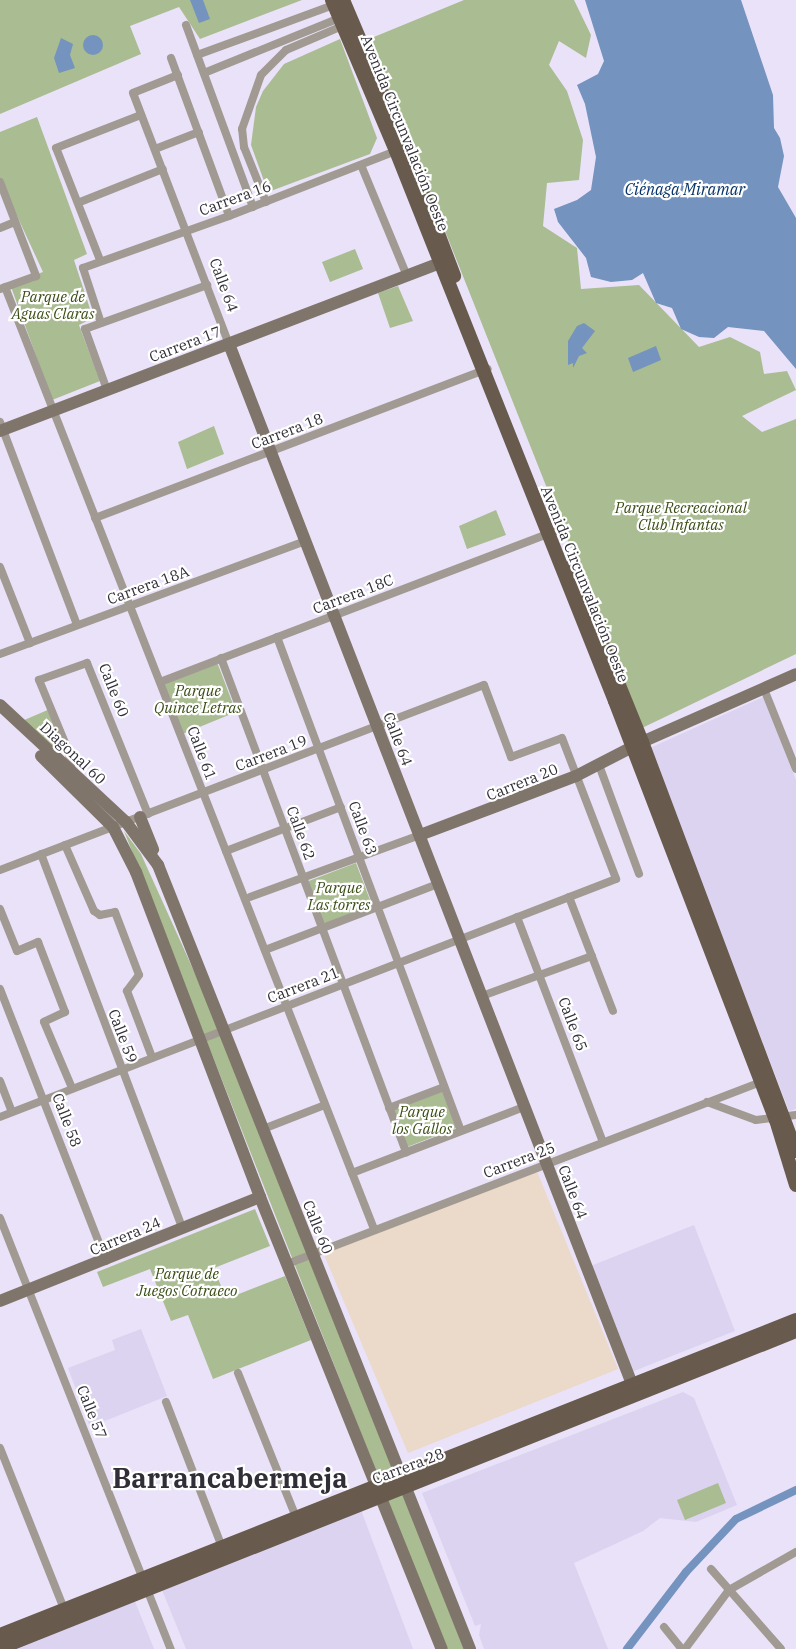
<!DOCTYPE html>
<html>
<head>
<meta charset="utf-8">
<style>
	body { margin:0 }
	#map { position:relative; width:796px; height:1649px; overflow:hidden; background:#e9e2f9; font-family:"IBM Plex Serif",serif }
	div>[style] { position:absolute }
	.built>* { inset:0; background:#dcd3f0 }
	.medical>* { inset:0; background:#ebd9c9 }
	.green>* { inset:0; background:#aabc91 }
	.water>* { inset:0; background:#7493be }
	.round { border-radius:50% }
	.canal>* { height:8px; margin:-4px; padding:0 4px; transform-origin:4px; border-radius:4px; background:#7493be }
	.street>* { height:8px; margin:-4px; padding:0 4px; transform-origin:4px; border-radius:4px; background:#a19a92 }
	.secondary>* { height:12px; margin:-6px; padding:0 6px; transform-origin:6px; border-radius:6px; background:#80756a }
	.primary>* { height:14px; margin:-7px; padding:0 7px; transform-origin:7px; border-radius:7px; background:#685b4e }
	span { translate:-50% -50%; white-space:nowrap; text-align:center; line-height:1.15; -webkit-text-stroke:4.5px #fff; paint-order:stroke }
	.street-label { font-size:15px; color:#312e37 }
	.park-label { font-size:15px; color:#3a4d15; font-style:italic }
	.water-label { font-size:16px; color:#073469; font-style:italic }
	.town-label { font-size:27px; color:#312e37; font-weight:700 }
</style>
</head>
<body>
<div id="map">
	<div class="built">
		<i style="clip-path:polygon(763px 697px,796px 780px,796px 1109px,789px 1111px,650px 748px)"></i>
		<i style="clip-path:polygon(694px 1225px,735px 1331px,629px 1373px,588px 1267px)"></i>
		<i style="clip-path:polygon(141px 1329px,167px 1396px,90px 1427px,68px 1368px,115px 1350px,112px 1340px)"></i>
		<i style="clip-path:polygon(683px 1392px,694px 1398px,737px 1505px,696px 1522px,660px 1518px,643px 1531px,574px 1563px,608px 1649px,484px 1649px,479px 1635px,481px 1624px,475px 1626px,422px 1493px)"></i>
		<i style="clip-path:polygon(361px 1510px,413px 1649px,186px 1649px,162px 1590px)"></i>
		<i style="clip-path:polygon(134px 1599px,154px 1649px,12px 1649px)"></i>
	</div>
	<div class="medical">
		<i style="clip-path:polygon(536px 1169px,618px 1369px,408px 1453px,322px 1250px)"></i>
	</div>
	<div class="green">
		<i style="clip-path:polygon(0 0,302px 0,200px 39px,179px 7px,130px 26px,141px 54px,0 114px)"></i>
		<i style="clip-path:polygon(464px 0,574px 0,591px 35px,586px 58px,559px 41px,549px 65px,567px 91px,583px 140px,579px 180px,547px 183px,543px 226px,577px 248px,581px 289px,639px 285px,699px 347px,730px 337px,760px 352px,764px 374px,787px 371px,796px 390px,742px 416px,762px 432px,796px 419px,796px 654px,642px 728px,369px 39px)"></i>
		<i style="clip-path:polygon(340px 39px,377px 138px,370px 154px,268px 192px,251px 145px,256px 107px,263px 91px,284px 64px)"></i>
		<i style="clip-path:polygon(37px 117px,87px 254px,74px 260px,93px 318px,79px 325px,100px 381px,52px 400px,10px 284px,43px 272px,0 179px,0 132px)"></i>
		<i style="clip-path:polygon(355px 249px,363px 269px,330px 282px,322px 262px)"></i>
		<i style="clip-path:polygon(398px 286px,413px 321px,390px 328px,378px 293px)"></i>
		<i style="clip-path:polygon(214px 426px,224px 454px,187px 469px,178px 442px)"></i>
		<i style="clip-path:polygon(496px 510px,506px 535px,467px 549px,459px 526px)"></i>
		<i style="clip-path:polygon(217px 662px,236px 712px,180px 735px,161px 684px)"></i>
		<i style="clip-path:polygon(50px 709px,64px 749px,59px 752px,22px 721px)"></i>
		<i style="clip-path:polygon(124px 831px,141px 854px,221px 1031px,468px 1649px,446px 1649px)"></i>
		<i style="clip-path:polygon(356px 863px,373px 908px,325px 927px,306px 882px)"></i>
		<i style="clip-path:polygon(443px 1090px,456px 1128px,407px 1147px,393px 1108px)"></i>
		<i style="clip-path:polygon(255px 1209px,270px 1246px,214px 1268px,226px 1299px,285px 1276px,311px 1340px,213px 1379px,188px 1315px,171px 1321px,150px 1269px,103px 1287px,97px 1272px)"></i>
		<i style="clip-path:polygon(718px 1483px,726px 1503px,685px 1520px,677px 1500px)"></i>
	</div>
	<div class="water">
		<i style="clip-path:polygon(190px 0,203px 0,210px 19px,199px 23px)"></i>
		<i style="clip-path:polygon(585px 0,741px 0,773px 95px,774px 128px,780px 138px,784px 156px,778px 187px,796px 218px,796px 369px,764px 331px,728px 327px,714px 338px,699px 337px,681px 329px,672px 308px,656px 303px,643px 273px,632px 280px,611px 282px,591px 277px,586px 258px,558px 222px,554px 209px,577px 200px,591px 190px,596px 157px,585px 104px,577px 85px,598px 74px,604px 61px)"></i>
		<i class="round" style="left:83px;top:35px;width:20px;height:20px"></i>
		<i style="clip-path:polygon(61px 38px,73px 44px,70px 55px,75px 68px,59px 73px,54px 58px)"></i>
		<i style="clip-path:polygon(584px 323px,595px 331px,582px 348px,587px 353px,579px 356px,573px 368px,573px 363px,568px 365px,568px 341px,577px 326px)"></i>
		<i style="clip-path:polygon(656px 346px,661px 360px,633px 372px,628px 358px)"></i>
	</div>
	<div class="canal">
		<i style="left:627px;top:1649px;width:97px;rotate:-52.5deg"></i>
		<i style="left:686px;top:1572px;width:73px;rotate:-46.7deg"></i>
		<i style="left:736px;top:1519px;width:67px;rotate:-25.8deg"></i>
	</div>
	<div class="street">
		<i style="left:186px;top:25px;width:194px;rotate:69.8deg"></i>
		<i style="left:197px;top:55px;width:146px;rotate:-20.1deg"></i>
		<i style="left:171px;top:58px;width:168px;rotate:69.8deg"></i>
		<i style="left:204px;top:73px;width:149px;rotate:-22.1deg"></i>
		<i style="left:178px;top:75px;width:48px;rotate:158.2deg"></i>
		<i style="left:133px;top:93px;width:269px;rotate:69.1deg"></i>
		<i style="left:155px;top:149px;width:47px;rotate:-21.1deg"></i>
		<i style="left:361px;top:165px;width:120px;rotate:67.5deg"></i>
		<i style="left:0;top:182px;width:101px;rotate:69deg"></i>
		<i style="left:36px;top:276px;width:38px;rotate:160deg"></i>
		<i style="left:80px;top:202px;width:89px;rotate:-21.7deg"></i>
		<i style="left:266px;top:202px;width:59px;rotate:-111.8deg"></i>
		<i style="left:244px;top:147px;width:18px;rotate:-96deg"></i>
		<i style="left:242px;top:129px;width:57px;rotate:-70.6deg"></i>
		<i style="left:261px;top:75px;width:35px;rotate:-45deg"></i>
		<i style="left:286px;top:50px;width:66px;rotate:-23.1deg"></i>
		<i style="left:0;top:228px;width:16px;rotate:-22deg"></i>
		<i style="left:100px;top:260px;width:120px;rotate:-111.4deg"></i>
		<i style="left:56px;top:148px;width:91px;rotate:-21.2deg"></i>
		<i style="left:5px;top:287px;width:1012px;rotate:68.61deg"></i>
		<i style="left:101px;top:323px;width:58px;rotate:-108.1deg"></i>
		<i style="left:83px;top:268px;width:155px;rotate:-19.6deg"></i>
		<i style="left:229px;top:216px;width:179px;rotate:-21.3deg"></i>
		<i style="left:107px;top:390px;width:65px;rotate:-109.8deg"></i>
		<i style="left:85px;top:329px;width:130px;rotate:-19.8deg"></i>
		<i style="left:0;top:422px;width:217px;rotate:69.2deg"></i>
		<i style="left:95px;top:518px;width:420px;rotate:-20.8deg"></i>
		<i style="left:0;top:567px;width:82px;rotate:68.5deg"></i>
		<i style="left:277px;top:637px;width:527px;rotate:69.57deg"></i>
		<i style="left:0;top:654px;width:325px;rotate:-20.3deg"></i>
		<i style="left:221px;top:658px;width:528px;rotate:69.47deg"></i>
		<i style="left:160px;top:682px;width:424px;rotate:-20.9deg"></i>
		<i style="left:764px;top:689px;width:86px;rotate:68.2deg"></i>
		<i style="left:599px;top:765px;width:116px;rotate:69.8deg"></i>
		<i style="left:72px;top:771px;width:21px;rotate:-101deg"></i>
		<i style="left:68px;top:750px;width:76px;rotate:-112.5deg"></i>
		<i style="left:39px;top:680px;width:51px;rotate:-19.5deg"></i>
		<i style="left:87px;top:663px;width:163px;rotate:68deg"></i>
		<i style="left:65px;top:845px;width:72px;rotate:66.3deg"></i>
		<i style="left:94px;top:911px;width:7px;rotate:34deg"></i>
		<i style="left:100px;top:915px;width:15px;rotate:-11deg"></i>
		<i style="left:115px;top:912px;width:67px;rotate:69.1deg"></i>
		<i style="left:139px;top:975px;width:20px;rotate:127deg"></i>
		<i style="left:127px;top:991px;width:71px;rotate:69.3deg"></i>
		<i style="left:226px;top:851px;width:123px;rotate:-20.9deg"></i>
		<i style="left:41px;top:854px;width:399px;rotate:69.3deg"></i>
		<i style="left:0;top:870px;width:518px;rotate:-20.92deg"></i>
		<i style="left:484px;top:685px;width:77px;rotate:69.4deg"></i>
		<i style="left:511px;top:757px;width:54px;rotate:-20.4deg"></i>
		<i style="left:562px;top:738px;width:151px;rotate:69deg"></i>
		<i style="left:616px;top:879px;width:660px;rotate:158.88deg"></i>
		<i style="left:250px;top:897px;width:181px;rotate:-20deg"></i>
		<i style="left:569px;top:897px;width:122px;rotate:68.9deg"></i>
		<i style="left:0;top:909px;width:45px;rotate:68deg"></i>
		<i style="left:17px;top:951px;width:23px;rotate:-23deg"></i>
		<i style="left:38px;top:942px;width:75px;rotate:68.9deg"></i>
		<i style="left:65px;top:1012px;width:23px;rotate:155deg"></i>
		<i style="left:44px;top:1022px;width:72px;rotate:67deg"></i>
		<i style="left:517px;top:917px;width:241px;rotate:69.1deg"></i>
		<i style="left:265px;top:950px;width:185px;rotate:-20.9deg"></i>
		<i style="left:0;top:989px;width:292px;rotate:68.7deg"></i>
		<i style="left:482px;top:996px;width:117px;rotate:-20deg"></i>
		<i style="left:0;top:1081px;width:33px;rotate:69deg"></i>
		<i style="left:707px;top:1102px;width:52px;rotate:20.2deg"></i>
		<i style="left:756px;top:1120px;width:40px;rotate:-7.1deg"></i>
		<i style="left:389px;top:1108px;width:59px;rotate:-20.9deg"></i>
		<i style="left:263px;top:1129px;width:66px;rotate:-21.2deg"></i>
		<i style="left:352px;top:1173px;width:184px;rotate:-21deg"></i>
		<i style="left:0;top:1218px;width:464px;rotate:68.4deg"></i>
		<i style="left:287px;top:1264px;width:508px;rotate:-21.01deg"></i>
		<i style="left:238px;top:1373px;width:155px;rotate:68.1deg"></i>
		<i style="left:166px;top:1402px;width:155px;rotate:68.9deg"></i>
		<i style="left:0;top:1448px;width:173px;rotate:68.3deg"></i>
		<i style="left:711px;top:1569px;width:106px;rotate:48.8deg"></i>
		<i style="left:664px;top:1627px;width:28px;rotate:51deg"></i>
		<i style="left:685px;top:1649px;width:74px;rotate:-53.3deg"></i>
		<i style="left:729px;top:1590px;width:77px;rotate:-29.6deg"></i>
	</div>
	<div class="secondary">
		<i style="left:229px;top:344px;width:1124px;rotate:68.82deg"></i>
		<i style="left:0;top:431px;width:479px;rotate:-20.9deg"></i>
		<i style="left:0;top:705px;width:172px;rotate:42.9deg"></i>
		<i style="left:126px;top:822px;width:54px;rotate:53.3deg"></i>
		<i style="left:158px;top:865px;width:844px;rotate:68.3deg"></i>
		<i style="left:41px;top:756px;width:101px;rotate:44.6deg"></i>
		<i style="left:113px;top:827px;width:51px;rotate:62.9deg"></i>
		<i style="left:136px;top:872px;width:348px;rotate:69.1deg"></i>
		<i style="left:260px;top:1197px;width:487px;rotate:68.1deg"></i>
		<i style="left:140px;top:817px;width:35px;rotate:68deg"></i>
		<i style="left:420px;top:835px;width:167px;rotate:-20.7deg"></i>
		<i style="left:576px;top:776px;width:74px;rotate:-27.3deg"></i>
		<i style="left:642px;top:742px;width:168px;rotate:-23.8deg"></i>
		<i style="left:0;top:1301px;width:280px;rotate:-21.8deg"></i>
	</div>
	<div class="primary">
		<i style="left:332px;top:0;width:164px;rotate:67deg"></i>
		<i style="left:396px;top:151px;width:592px;rotate:68.29deg"></i>
		<i style="left:615px;top:701px;width:449px;rotate:69deg"></i>
		<i style="left:776px;top:1120px;width:68px;rotate:72.9deg"></i>
		<i style="left:343px;top:0;width:159px;rotate:67deg"></i>
		<i style="left:405px;top:146px;width:139px;rotate:69.3deg"></i>
		<i style="left:571px;top:567px;width:189px;rotate:67.9deg"></i>
		<i style="left:642px;top:742px;width:437px;rotate:69.4deg"></i>
		<i style="left:0;top:1635px;width:856px;rotate:-21.59deg"></i>
		<i style="left:0;top:1648px;width:857px;rotate:-21.71deg"></i>
	</div>
	<div class="street-label">
		<span style="left:405px;top:133px;rotate:68deg">Avenida Circunvalación Oeste</span>
		<span style="left:235px;top:198px;rotate:-20deg">Carrera 16</span>
		<span style="left:224px;top:285px;rotate:70deg">Calle 64</span>
		<span style="left:185px;top:344px;rotate:-21deg">Carrera 17</span>
		<span style="left:287px;top:431px;rotate:-21deg">Carrera 18</span>
		<span style="left:585px;top:584px;rotate:68deg">Avenida Circunvalación Oeste</span>
		<span style="left:148px;top:585px;rotate:-20deg">Carrera 18A</span>
		<span style="left:353px;top:594px;rotate:-21deg">Carrera 18C</span>
		<span style="left:114px;top:690px;rotate:68deg">Calle 60</span>
		<span style="left:398px;top:739px;rotate:69deg">Calle 64</span>
		<span style="left:73px;top:753px;rotate:43deg">Diagonal 60</span>
		<span style="left:202px;top:753px;rotate:69deg">Calle 61</span>
		<span style="left:271px;top:753px;rotate:-21deg">Carrera 19</span>
		<span style="left:522px;top:782px;rotate:-22deg">Carrera 20</span>
		<span style="left:363px;top:828px;rotate:70deg">Calle 63</span>
		<span style="left:301px;top:833px;rotate:70deg">Calle 62</span>
		<span style="left:303px;top:985px;rotate:-21deg">Carrera 21</span>
		<span style="left:573px;top:1024px;rotate:69deg">Calle 65</span>
		<span style="left:123px;top:1036px;rotate:69deg">Calle 59</span>
		<span style="left:67px;top:1120px;rotate:69deg">Calle 58</span>
		<span style="left:519px;top:1160px;rotate:-21deg">Carrera 25</span>
		<span style="left:573px;top:1192px;rotate:69deg">Calle 64</span>
		<span style="left:318px;top:1227px;rotate:68deg">Calle 60</span>
		<span style="left:125px;top:1236px;rotate:-23deg">Carrera 24</span>
		<span style="left:92px;top:1412px;rotate:68deg">Calle 57</span>
		<span style="left:408px;top:1466px;rotate:-21deg">Carrera 28</span>
	</div>
	<div class="park-label">
		<span style="left:53px;top:305px">Parque de<br>Aguas Claras</span>
		<span style="left:681px;top:516px">Parque Recreacional<br>Club Infantas</span>
		<span style="left:198px;top:699px">Parque<br>Quince Letras</span>
		<span style="left:339px;top:896px">Parque<br>Las torres</span>
		<span style="left:422px;top:1120px">Parque<br>los Gallos</span>
		<span style="left:187px;top:1282px">Parque de<br>Juegos Cotraeco</span>
	</div>
	<div class="water-label">
		<span style="left:685px;top:189px">Ciénaga Miramar</span>
	</div>
	<div class="town-label">
		<span style="left:230px;top:1478px">Barrancabermeja</span>
	</div>
</div>
</body>
</html>
